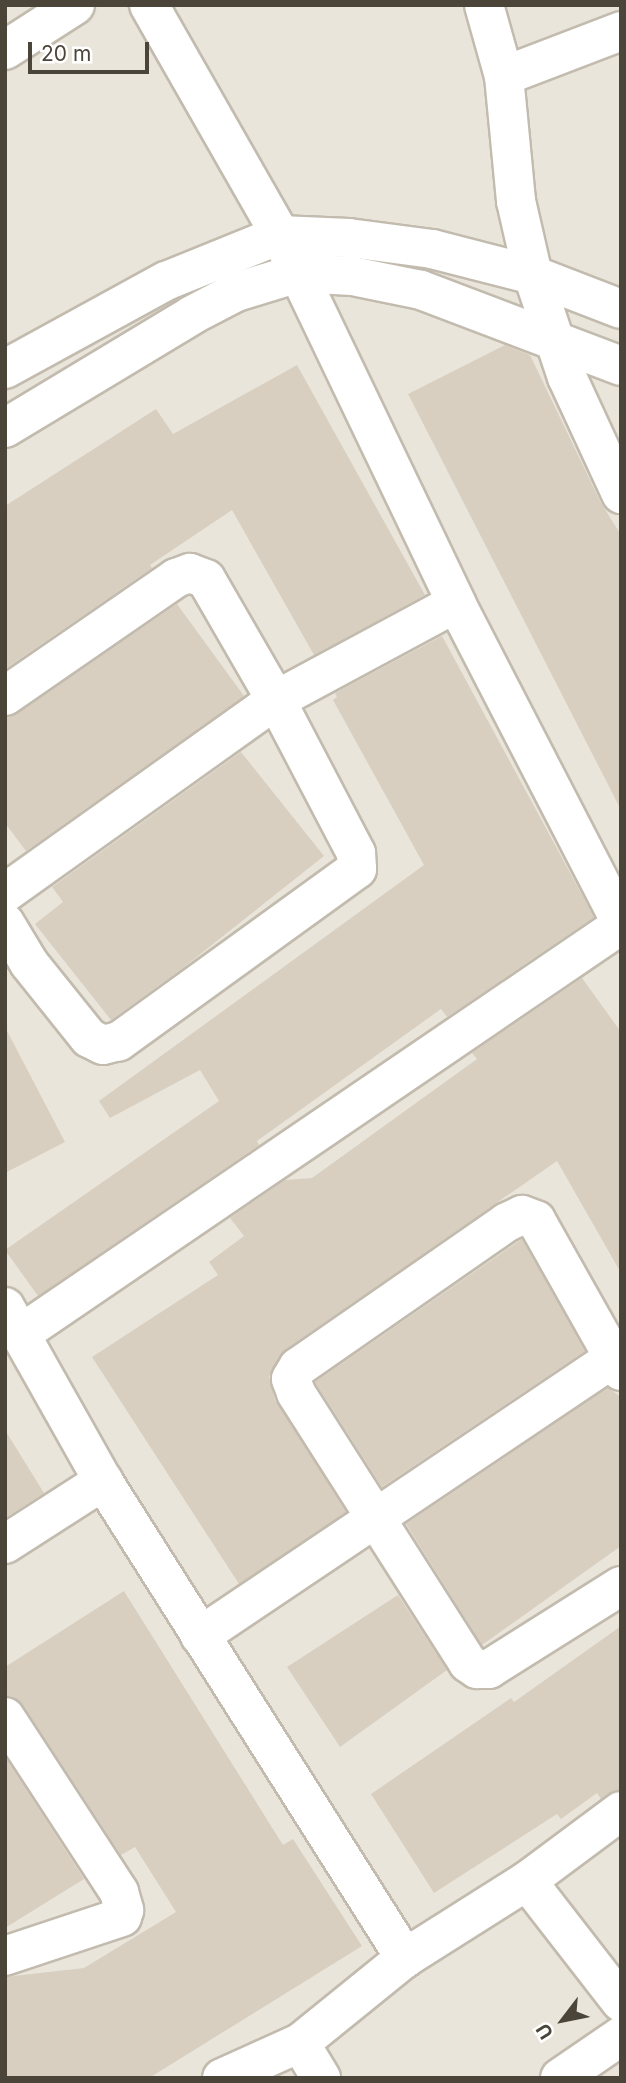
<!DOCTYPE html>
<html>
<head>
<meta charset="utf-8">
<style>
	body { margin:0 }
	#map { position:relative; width:626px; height:2083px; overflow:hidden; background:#f6f3ec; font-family:Inter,sans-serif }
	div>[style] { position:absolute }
	.residential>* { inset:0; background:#eae5da }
	.building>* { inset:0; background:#d8cfc1 }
	.roads { filter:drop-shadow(2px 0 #c2bbae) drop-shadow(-2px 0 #c2bbae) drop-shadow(0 2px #c2bbae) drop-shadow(0 -2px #c2bbae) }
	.minor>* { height:38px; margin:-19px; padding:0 19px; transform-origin:19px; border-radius:19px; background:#fff }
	span { translate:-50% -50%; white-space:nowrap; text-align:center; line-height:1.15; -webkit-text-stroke:5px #fff; paint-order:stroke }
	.frame { position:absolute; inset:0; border:7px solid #4b4439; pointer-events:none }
	.north { position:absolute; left:528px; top:1985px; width:70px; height:70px; -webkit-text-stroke:5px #fff; paint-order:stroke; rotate:238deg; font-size:19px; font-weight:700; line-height:28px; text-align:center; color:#4b4439 }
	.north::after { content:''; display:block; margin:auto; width:24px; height:32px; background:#4b4439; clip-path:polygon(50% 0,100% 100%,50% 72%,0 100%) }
	.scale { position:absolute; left:28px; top:42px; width:121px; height:32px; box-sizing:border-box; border:4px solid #4b4439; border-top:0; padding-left:9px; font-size:21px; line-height:24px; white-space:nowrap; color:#4b4439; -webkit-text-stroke:5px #fff; paint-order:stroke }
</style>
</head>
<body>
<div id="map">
	<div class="residential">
		<i style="clip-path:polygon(5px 5px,621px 5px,621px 2078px,5px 2078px)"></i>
	</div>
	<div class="building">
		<i style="clip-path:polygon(505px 345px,530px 355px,601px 503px,621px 535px,621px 810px,408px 394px)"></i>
		<i style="clip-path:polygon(297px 365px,425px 595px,314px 655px,232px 510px,150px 565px,152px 568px,5px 669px,5px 506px,156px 409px,173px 434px)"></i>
		<i style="clip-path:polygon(177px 604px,244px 696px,26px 851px,5px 823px,5px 718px,17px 714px)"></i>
		<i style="clip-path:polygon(442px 636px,594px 917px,447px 1017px,441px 1009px,257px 1141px,259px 1145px,38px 1296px,5px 1250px,219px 1101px,200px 1070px,110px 1118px,99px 1101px,424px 865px,333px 700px,337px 697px,335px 693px)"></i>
		<i style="clip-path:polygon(241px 752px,324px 856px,184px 967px,111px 1020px,35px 924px,63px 902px,52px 887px)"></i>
		<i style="clip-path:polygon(582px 978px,621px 1032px,621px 1273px,557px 1161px,286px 1349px,269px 1376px,275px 1400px,346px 1512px,239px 1584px,92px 1357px,218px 1275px,209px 1262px,244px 1236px,230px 1218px,285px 1180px,312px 1178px,477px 1059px,472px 1053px)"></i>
		<i style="clip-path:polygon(5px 1027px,65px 1142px,5px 1173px)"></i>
		<i style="clip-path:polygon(522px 1239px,585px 1351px,382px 1487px,315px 1382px)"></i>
		<i style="clip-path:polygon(608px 1388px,621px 1397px,621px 1546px,482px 1645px,406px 1524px)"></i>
		<i style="clip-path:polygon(5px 1430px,44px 1493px,5px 1518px)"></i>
		<i style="clip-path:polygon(124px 1591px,283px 1845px,293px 1839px,362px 1946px,149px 2078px,5px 2078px,5px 1977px,84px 1968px,176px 1912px,135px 1847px,121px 1855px,23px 1705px,15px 1698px,5px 1695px,5px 1667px)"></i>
		<i style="clip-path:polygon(398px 1595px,447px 1670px,340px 1747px,287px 1667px)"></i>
		<i style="clip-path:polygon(621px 1626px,621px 1790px,601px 1799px,597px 1793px,561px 1819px,557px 1814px,434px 1893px,371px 1794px,511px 1698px,514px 1702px)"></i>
		<i style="clip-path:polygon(5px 1757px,84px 1879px,5px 1928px)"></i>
	</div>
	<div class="roads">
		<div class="minor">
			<i style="left:149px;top:5px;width:265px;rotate:60.3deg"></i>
			<i style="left:280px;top:235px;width:408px;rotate:64.4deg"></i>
			<i style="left:456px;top:603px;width:359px;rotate:62.7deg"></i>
			<i style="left:484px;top:5px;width:74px;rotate:74.3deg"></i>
			<i style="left:504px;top:76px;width:126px;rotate:84.5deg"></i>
			<i style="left:516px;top:201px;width:76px;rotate:77.1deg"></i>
			<i style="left:533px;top:275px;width:108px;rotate:71.6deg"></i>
			<i style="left:567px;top:377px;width:129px;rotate:65.2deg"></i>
			<i style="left:5px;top:50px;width:83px;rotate:-32.7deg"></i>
			<i style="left:504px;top:76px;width:125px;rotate:-21deg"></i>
			<i style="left:5px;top:369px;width:183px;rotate:-28.7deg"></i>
			<i style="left:166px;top:281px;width:123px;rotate:-22deg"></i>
			<i style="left:280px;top:235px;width:69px;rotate:2.5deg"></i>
			<i style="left:349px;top:238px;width:84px;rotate:7.5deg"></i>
			<i style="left:432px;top:249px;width:104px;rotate:14.4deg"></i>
			<i style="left:533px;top:275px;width:94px;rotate:21.1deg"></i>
			<i style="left:5px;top:428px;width:218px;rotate:-31.1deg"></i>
			<i style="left:192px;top:315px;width:50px;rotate:-27.6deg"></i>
			<i style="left:236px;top:292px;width:65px;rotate:-17deg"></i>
			<i style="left:298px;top:273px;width:54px;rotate:3.2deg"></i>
			<i style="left:352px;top:276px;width:70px;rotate:11.5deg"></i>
			<i style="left:421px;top:290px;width:214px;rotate:20.8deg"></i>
			<i style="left:5px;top:696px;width:208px;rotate:-34.6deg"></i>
			<i style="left:176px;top:578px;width:15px;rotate:-20deg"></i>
			<i style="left:190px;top:573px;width:17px;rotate:21deg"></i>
			<i style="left:206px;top:579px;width:140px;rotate:60deg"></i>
			<i style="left:276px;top:700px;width:173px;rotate:62.4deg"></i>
			<i style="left:356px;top:853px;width:16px;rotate:86deg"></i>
			<i style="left:357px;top:869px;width:294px;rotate:144.1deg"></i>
			<i style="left:119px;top:1041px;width:16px;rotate:166deg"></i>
			<i style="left:103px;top:1045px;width:16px;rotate:-153deg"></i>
			<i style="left:89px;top:1038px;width:96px;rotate:-128.7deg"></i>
			<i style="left:29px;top:963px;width:47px;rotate:-121deg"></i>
			<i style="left:5px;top:893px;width:333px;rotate:-35.5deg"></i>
			<i style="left:276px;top:700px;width:204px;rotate:-28.3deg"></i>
			<i style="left:5px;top:1307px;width:200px;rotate:60.6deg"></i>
			<i style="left:103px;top:1481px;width:565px;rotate:57.66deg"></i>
			<i style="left:22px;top:1333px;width:725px;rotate:-34.26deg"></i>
			<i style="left:621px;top:1371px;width:173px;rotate:-119.4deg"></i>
			<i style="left:536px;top:1220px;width:15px;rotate:-160deg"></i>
			<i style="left:522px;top:1215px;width:17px;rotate:155deg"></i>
			<i style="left:507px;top:1222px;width:254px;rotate:145.2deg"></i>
			<i style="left:298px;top:1367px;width:14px;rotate:120deg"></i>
			<i style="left:291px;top:1379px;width:15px;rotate:70deg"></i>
			<i style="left:296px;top:1393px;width:320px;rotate:57.5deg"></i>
			<i style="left:468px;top:1663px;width:11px;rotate:34deg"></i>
			<i style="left:477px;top:1669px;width:12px"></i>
			<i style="left:489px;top:1669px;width:156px;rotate:-32.2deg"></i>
			<i style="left:5px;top:1544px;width:117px;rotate:-32.7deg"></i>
			<i style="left:200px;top:1636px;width:507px;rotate:-33.91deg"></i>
			<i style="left:5px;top:1717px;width:209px;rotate:56.9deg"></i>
			<i style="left:119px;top:1892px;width:19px;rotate:74deg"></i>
			<i style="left:124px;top:1910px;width:7px;rotate:106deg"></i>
			<i style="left:122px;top:1917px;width:123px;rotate:161.6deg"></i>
			<i style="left:527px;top:1881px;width:153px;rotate:52.2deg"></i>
			<i style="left:300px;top:2043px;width:41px;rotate:59deg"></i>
			<i style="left:222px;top:2078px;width:85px;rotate:-24.2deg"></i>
			<i style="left:300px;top:2043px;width:135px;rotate:-39deg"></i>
			<i style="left:405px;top:1958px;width:144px;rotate:-32.3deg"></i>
			<i style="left:527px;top:1881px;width:117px;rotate:-36.7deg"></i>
			<i style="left:560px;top:2078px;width:74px;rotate:-34.5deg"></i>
		</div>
	</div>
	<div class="frame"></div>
	<div class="north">U</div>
	<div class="scale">20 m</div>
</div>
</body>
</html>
